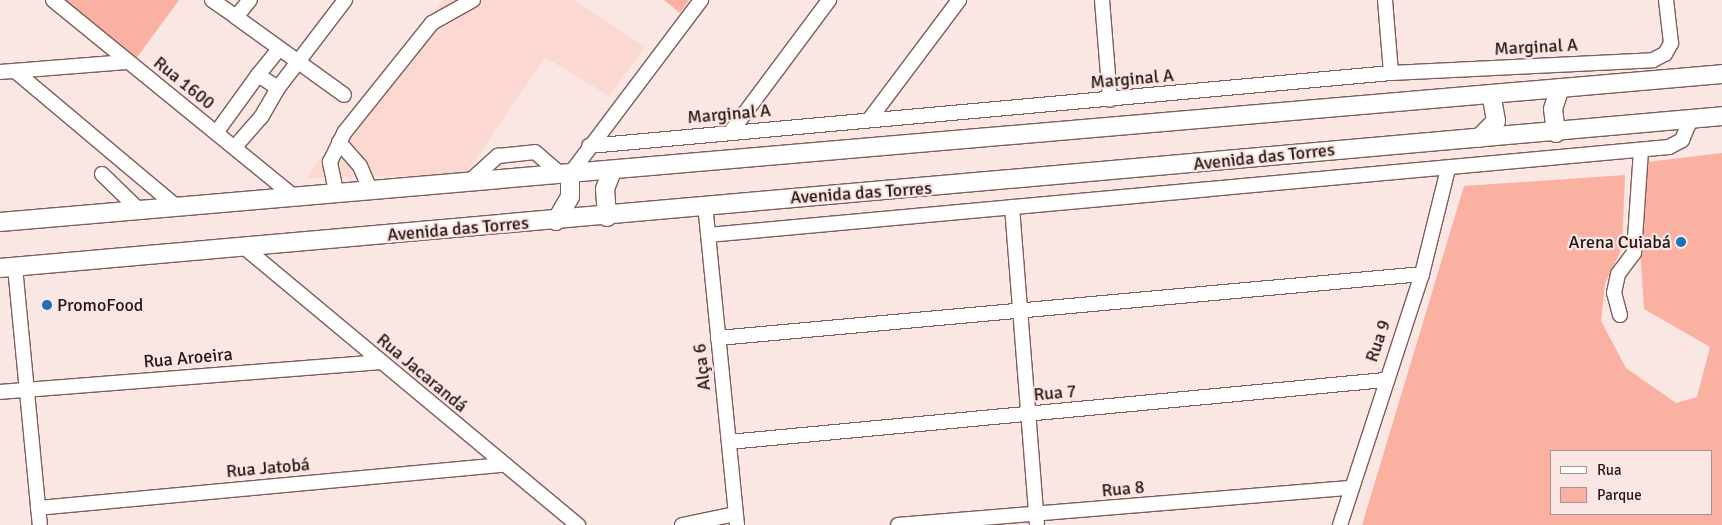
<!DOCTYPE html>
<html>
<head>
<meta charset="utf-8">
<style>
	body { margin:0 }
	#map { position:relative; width:1722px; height:525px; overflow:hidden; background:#fae6e2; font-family:Signika,sans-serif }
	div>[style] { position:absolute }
	.built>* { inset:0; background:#fbd9d2 }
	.green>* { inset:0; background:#fab1a2 }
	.roads { filter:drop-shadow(1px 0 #7c5f59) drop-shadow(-1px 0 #7c5f59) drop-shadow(0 1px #7c5f59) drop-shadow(0 -1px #7c5f59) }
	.minor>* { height:14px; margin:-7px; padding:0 7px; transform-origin:7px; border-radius:7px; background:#fff }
	.major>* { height:18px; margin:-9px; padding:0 9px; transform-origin:9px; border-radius:9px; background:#fff }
	.dots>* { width:14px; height:14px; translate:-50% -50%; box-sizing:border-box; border:2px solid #fae6e2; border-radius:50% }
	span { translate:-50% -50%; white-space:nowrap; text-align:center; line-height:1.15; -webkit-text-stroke:4.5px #fae6e2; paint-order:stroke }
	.street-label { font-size:18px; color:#231715 }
	.poi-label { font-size:18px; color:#231715 }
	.right { translate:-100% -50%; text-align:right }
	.left { translate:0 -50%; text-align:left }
	.legend { position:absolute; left:1550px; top:450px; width:162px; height:65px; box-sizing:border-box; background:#fae6e2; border:1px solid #a49390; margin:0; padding:6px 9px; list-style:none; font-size:15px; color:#231715 }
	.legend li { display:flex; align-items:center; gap:10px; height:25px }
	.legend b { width:25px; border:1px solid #a49390 }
</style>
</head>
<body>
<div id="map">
	<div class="built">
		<i style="clip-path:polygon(443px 0,574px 0,645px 47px,609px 96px,545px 57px,465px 175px,306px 178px)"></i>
	</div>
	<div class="green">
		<i style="clip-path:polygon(57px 0,179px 0,133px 63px)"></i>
		<i style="clip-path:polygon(664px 0,689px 0,680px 13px)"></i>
		<i style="clip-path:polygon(evenodd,1722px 153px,1722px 525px,1362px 525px,1464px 186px,1625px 175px,1622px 248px,1605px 284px,1601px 321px,1626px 368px,1676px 403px,1697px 397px,1710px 347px,1644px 309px,1635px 174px,1647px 162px,1722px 153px,1551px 451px,1711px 451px,1711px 514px,1551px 514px,1551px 451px)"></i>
	</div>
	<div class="roads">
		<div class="minor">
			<i style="left:53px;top:0;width:308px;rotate:39.2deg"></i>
			<i style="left:212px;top:0;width:29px;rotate:35deg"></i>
			<i style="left:236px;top:17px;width:22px;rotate:-51deg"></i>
			<i style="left:1102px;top:0;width:100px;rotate:85.4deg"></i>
			<i style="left:1385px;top:0;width:73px;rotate:85.3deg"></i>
			<i style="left:236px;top:17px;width:133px;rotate:35.8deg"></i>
			<i style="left:15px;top:71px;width:212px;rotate:40deg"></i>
			<i style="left:0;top:72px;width:127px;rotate:-4.5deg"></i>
			<i style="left:258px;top:75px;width:32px;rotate:-51deg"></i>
			<i style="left:278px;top:88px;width:111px;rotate:-52.7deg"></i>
			<i style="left:869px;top:120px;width:150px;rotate:-53.1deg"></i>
			<i style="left:216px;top:133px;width:72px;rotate:-54.1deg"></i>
			<i style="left:258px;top:75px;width:24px;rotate:33deg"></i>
			<i style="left:278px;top:88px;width:34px;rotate:120deg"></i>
			<i style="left:261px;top:117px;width:40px;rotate:131deg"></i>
			<i style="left:730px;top:133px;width:166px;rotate:-53.3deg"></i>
			<i style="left:339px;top:142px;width:32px;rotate:49deg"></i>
			<i style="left:360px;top:166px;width:25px;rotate:67deg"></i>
			<i style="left:589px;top:146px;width:805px;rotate:-5.2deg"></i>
			<i style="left:1391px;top:73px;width:262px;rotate:-2.8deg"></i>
			<i style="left:1653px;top:60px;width:13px;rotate:-27deg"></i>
			<i style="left:1665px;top:54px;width:13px;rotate:-61deg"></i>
			<i style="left:1671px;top:43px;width:43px;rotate:-96.6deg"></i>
			<i style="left:102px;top:174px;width:52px;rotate:44.2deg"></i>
			<i style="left:570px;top:174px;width:218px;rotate:-53deg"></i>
			<i style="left:470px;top:181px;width:38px;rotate:-42deg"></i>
			<i style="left:498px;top:156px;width:37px;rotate:-6deg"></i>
			<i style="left:535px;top:152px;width:33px;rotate:41deg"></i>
			<i style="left:336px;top:191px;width:30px;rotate:-102deg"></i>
			<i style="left:330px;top:162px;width:32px;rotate:-64deg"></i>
			<i style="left:344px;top:133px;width:141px;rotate:-51.3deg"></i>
			<i style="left:432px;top:23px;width:47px;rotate:-29.3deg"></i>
			<i style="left:705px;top:204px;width:323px;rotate:84.3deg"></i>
			<i style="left:1012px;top:207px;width:318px;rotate:85.5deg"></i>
			<i style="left:708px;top:235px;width:965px;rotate:-5.23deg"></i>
			<i style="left:1669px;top:147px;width:15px;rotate:-28deg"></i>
			<i style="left:1682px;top:140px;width:23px;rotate:-67deg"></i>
			<i style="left:244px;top:247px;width:435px;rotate:39.8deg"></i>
			<i style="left:15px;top:267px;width:259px;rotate:84.5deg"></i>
			<i style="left:1620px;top:315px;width:23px;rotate:-105deg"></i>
			<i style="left:1614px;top:293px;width:19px;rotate:-78deg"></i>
			<i style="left:1618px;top:274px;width:26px;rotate:-53deg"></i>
			<i style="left:1634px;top:253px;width:103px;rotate:-86.1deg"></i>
			<i style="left:718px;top:338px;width:707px;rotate:-5.19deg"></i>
			<i style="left:0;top:392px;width:379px;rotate:-4.5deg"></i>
			<i style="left:729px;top:442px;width:659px;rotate:-5.4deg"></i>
			<i style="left:38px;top:508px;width:465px;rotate:-5.3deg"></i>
			<i style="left:682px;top:525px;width:54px;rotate:-11.7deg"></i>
			<i style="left:898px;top:525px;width:455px;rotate:-4.7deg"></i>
			<i style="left:1340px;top:525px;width:264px;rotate:-71.9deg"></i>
			<i style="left:1422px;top:274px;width:108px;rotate:-76.1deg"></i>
		</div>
		<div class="major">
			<i style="left:1556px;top:133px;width:24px;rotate:-97deg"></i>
			<i style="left:1553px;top:109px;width:22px;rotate:-72deg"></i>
			<i style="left:1479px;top:138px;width:24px;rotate:-45deg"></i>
			<i style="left:1496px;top:121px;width:27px;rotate:-100deg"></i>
			<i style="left:607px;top:217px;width:28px;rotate:-94deg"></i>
			<i style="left:605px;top:189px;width:19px;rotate:-69deg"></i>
			<i style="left:556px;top:221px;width:28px;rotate:-60deg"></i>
			<i style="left:570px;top:197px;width:23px;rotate:-90deg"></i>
			<i style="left:0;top:222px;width:1728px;rotate:-4.91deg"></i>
			<i style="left:0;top:268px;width:1729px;rotate:-5.04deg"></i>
		</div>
	</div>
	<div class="dots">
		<i style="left:1681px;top:242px;background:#1671be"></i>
		<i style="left:47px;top:305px;background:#1671be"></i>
	</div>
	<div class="street-label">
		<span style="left:1536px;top:47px;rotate:-3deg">Marginal A</span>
		<span style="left:1132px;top:79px;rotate:-5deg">Marginal A</span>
		<span style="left:184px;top:83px;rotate:39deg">Rua 1600</span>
		<span style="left:729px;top:114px;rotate:-5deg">Marginal A</span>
		<span style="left:1264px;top:157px;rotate:-6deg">Avenida das Torres</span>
		<span style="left:861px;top:193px;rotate:-4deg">Avenida das Torres</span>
		<span style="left:458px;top:229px;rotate:-5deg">Avenida das Torres</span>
		<span style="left:1378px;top:341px;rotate:-71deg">Rua 9</span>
		<span style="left:188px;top:358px;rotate:-5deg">Rua Aroeira</span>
		<span style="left:702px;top:367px;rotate:-96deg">Alça 6</span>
		<span style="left:422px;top:373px;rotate:40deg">Rua Jacarandá</span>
		<span style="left:1055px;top:393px;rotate:-5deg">Rua 7</span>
		<span style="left:268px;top:468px;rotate:-5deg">Rua Jatobá</span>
		<span style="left:1123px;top:489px;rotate:-5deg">Rua 8</span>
	</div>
	<div class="poi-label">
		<span class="right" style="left:1671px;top:242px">Arena Cuiabá</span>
		<span class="left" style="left:57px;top:305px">PromoFood</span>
	</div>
	<ul class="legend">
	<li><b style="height:6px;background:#fff"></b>Rua</li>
	<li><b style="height:14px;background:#fab1a2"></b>Parque</li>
	</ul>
</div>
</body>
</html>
